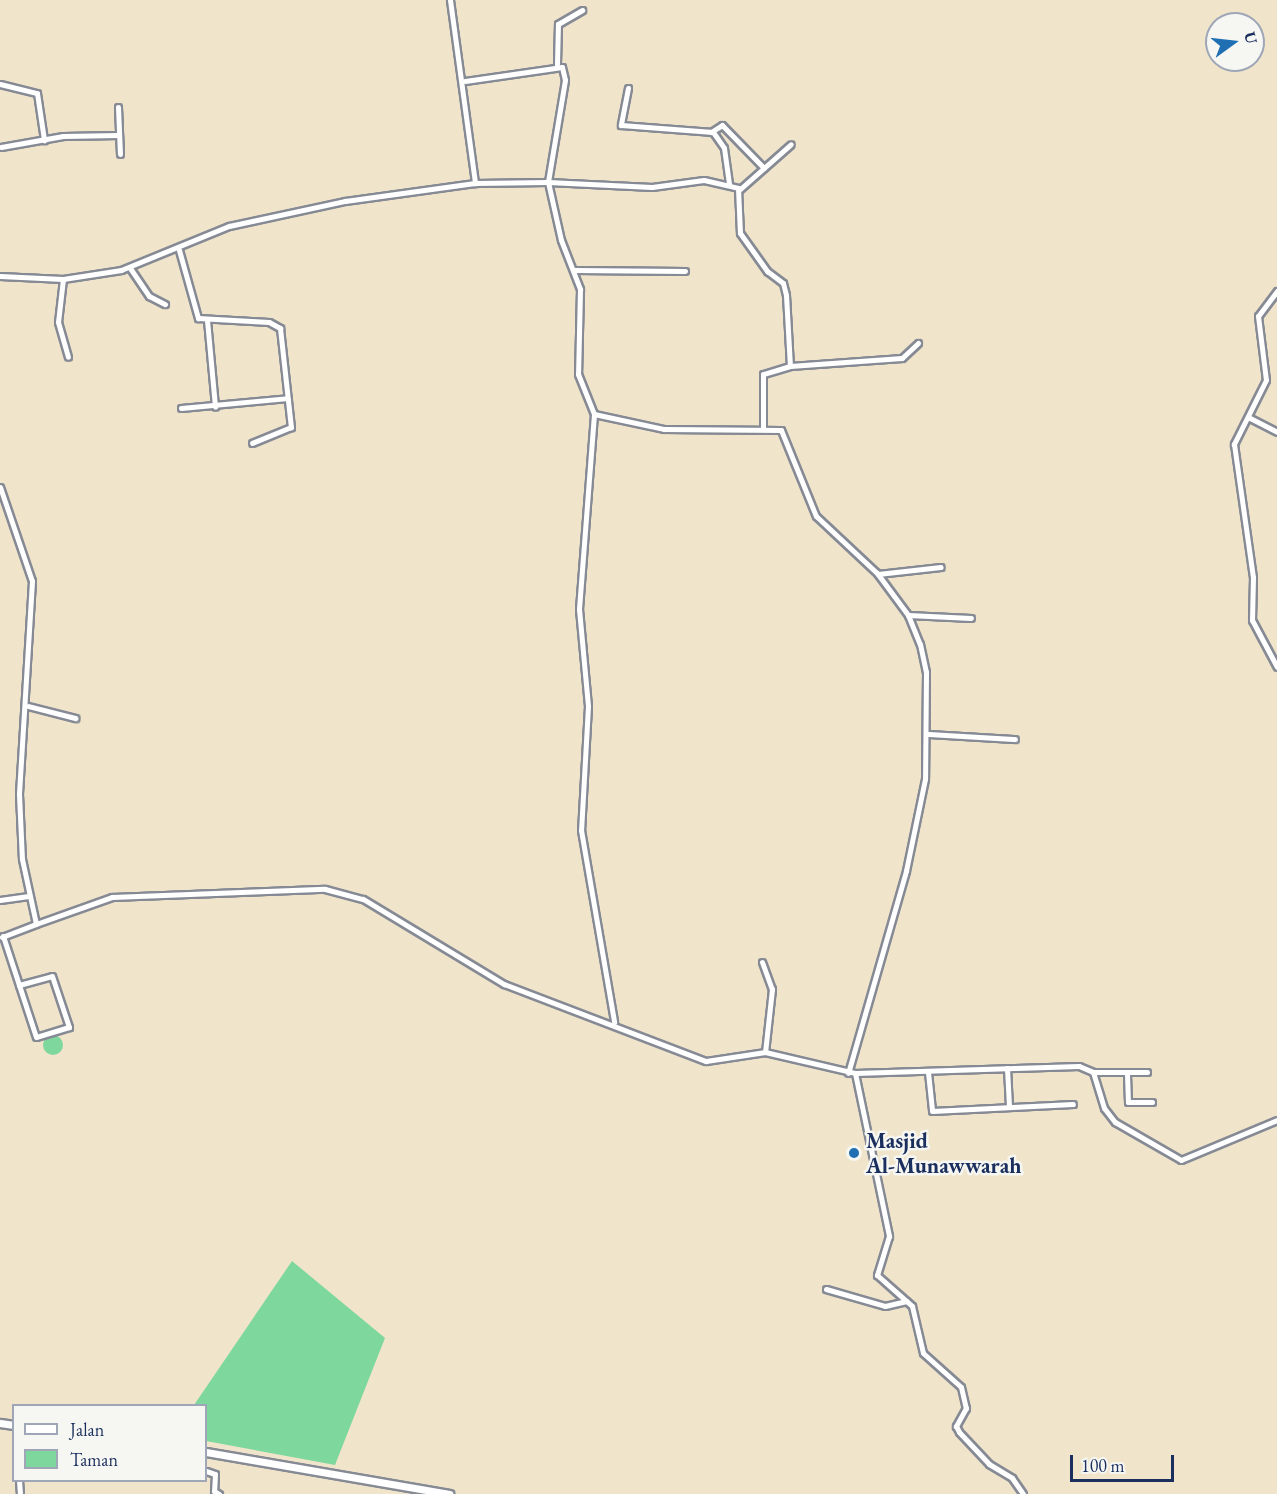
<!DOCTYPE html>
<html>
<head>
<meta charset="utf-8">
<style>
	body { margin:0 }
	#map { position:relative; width:1277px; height:1494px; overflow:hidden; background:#f0e5cb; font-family:"EB Garamond",serif }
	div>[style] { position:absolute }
	.green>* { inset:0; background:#7ed79c }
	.round { border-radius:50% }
	.roads { filter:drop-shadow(2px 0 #868a94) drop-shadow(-2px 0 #868a94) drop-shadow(0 2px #868a94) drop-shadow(0 -2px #868a94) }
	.minor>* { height:5px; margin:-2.5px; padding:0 2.5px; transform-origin:2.5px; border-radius:2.5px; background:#fff }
	.tertiary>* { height:7px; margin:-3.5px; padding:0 3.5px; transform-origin:3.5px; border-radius:3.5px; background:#fff }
	.dots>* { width:16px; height:16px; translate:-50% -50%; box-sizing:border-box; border:3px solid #f6f6f2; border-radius:50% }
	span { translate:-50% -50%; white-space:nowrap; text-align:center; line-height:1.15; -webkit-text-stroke:5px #f6f6f2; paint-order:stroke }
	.poi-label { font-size:22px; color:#1b2f5e; font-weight:700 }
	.left { translate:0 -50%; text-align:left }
	.legend { position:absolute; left:12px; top:1404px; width:195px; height:78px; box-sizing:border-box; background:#f6f6f2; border:2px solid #9ea6b7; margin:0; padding:8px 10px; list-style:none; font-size:18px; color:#1b2f5e }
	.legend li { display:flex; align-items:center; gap:12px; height:30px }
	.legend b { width:30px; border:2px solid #9ea6b7 }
	.north { position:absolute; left:1205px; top:12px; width:60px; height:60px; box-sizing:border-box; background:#f6f6f2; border:2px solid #9ea6b7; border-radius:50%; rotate:75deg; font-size:16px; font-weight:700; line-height:24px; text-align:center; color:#1b2f5e }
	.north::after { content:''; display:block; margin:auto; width:21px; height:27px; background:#1f6fb2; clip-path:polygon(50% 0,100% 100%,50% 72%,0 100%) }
	.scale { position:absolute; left:1070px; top:1455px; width:104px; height:27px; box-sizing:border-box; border:3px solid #1b2f5e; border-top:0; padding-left:8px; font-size:18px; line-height:21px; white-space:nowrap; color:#1b2f5e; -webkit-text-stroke:4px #f6f6f2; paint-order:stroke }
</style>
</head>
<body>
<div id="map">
	<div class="green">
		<i class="round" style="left:43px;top:1035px;width:20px;height:20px"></i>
		<i style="clip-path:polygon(292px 1261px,385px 1338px,335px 1465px,206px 1441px,206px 1406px,194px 1405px)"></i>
	</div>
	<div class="roads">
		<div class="minor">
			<i style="left:450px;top:0;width:185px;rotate:82.2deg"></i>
			<i style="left:557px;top:64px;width:40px;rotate:-88.6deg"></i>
			<i style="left:558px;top:24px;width:28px;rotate:-30deg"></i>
			<i style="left:465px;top:81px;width:98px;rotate:-8.2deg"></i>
			<i style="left:562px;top:67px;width:13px;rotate:77deg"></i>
			<i style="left:565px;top:80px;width:103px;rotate:99.5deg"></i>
			<i style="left:548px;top:182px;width:104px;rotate:2.8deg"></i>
			<i style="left:652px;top:187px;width:52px;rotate:-7.7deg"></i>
			<i style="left:704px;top:180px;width:35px;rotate:13deg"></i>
			<i style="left:738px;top:188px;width:45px;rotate:87.5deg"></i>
			<i style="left:740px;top:233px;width:47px;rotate:54.6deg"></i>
			<i style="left:767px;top:271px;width:20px;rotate:37deg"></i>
			<i style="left:783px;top:283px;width:12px;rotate:76deg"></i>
			<i style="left:786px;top:295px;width:71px;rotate:86.8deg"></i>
			<i style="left:790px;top:366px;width:28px;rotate:163deg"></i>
			<i style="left:763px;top:374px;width:53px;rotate:90deg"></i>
			<i style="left:0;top:84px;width:38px;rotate:14deg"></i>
			<i style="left:37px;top:93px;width:48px;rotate:81.5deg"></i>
			<i style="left:628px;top:88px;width:38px;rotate:101deg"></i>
			<i style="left:621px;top:125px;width:92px;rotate:4.4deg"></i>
			<i style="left:713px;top:132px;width:19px;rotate:55deg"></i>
			<i style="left:724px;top:148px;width:37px;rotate:82deg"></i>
			<i style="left:118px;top:107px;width:47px;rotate:87.6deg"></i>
			<i style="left:711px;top:132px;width:13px;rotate:-32deg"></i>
			<i style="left:722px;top:125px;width:60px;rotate:45.7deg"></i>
			<i style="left:1px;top:147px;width:63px;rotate:-10.1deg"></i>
			<i style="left:63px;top:136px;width:56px;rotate:-1deg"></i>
			<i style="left:739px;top:190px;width:69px;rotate:-41.5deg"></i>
			<i style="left:179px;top:250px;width:71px;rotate:74.4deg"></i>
			<i style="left:198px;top:318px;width:71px;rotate:3.2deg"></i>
			<i style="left:269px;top:322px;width:13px;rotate:29deg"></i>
			<i style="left:280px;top:328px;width:100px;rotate:83.7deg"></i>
			<i style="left:291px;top:427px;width:42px;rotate:157.7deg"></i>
			<i style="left:130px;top:268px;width:34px;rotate:56deg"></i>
			<i style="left:149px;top:296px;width:18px;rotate:27deg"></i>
			<i style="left:575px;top:270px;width:110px;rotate:0.5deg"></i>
			<i style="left:0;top:276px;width:63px;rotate:2.7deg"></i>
			<i style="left:63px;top:279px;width:59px;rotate:-8.8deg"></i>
			<i style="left:121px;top:270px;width:117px;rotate:-22.2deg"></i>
			<i style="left:229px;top:226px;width:119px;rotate:-12.2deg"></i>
			<i style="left:345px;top:201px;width:131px;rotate:-7.9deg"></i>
			<i style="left:475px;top:183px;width:73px;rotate:-0.8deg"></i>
			<i style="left:548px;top:182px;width:59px;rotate:77.4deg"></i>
			<i style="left:561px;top:240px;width:53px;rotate:68.8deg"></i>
			<i style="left:580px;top:289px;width:85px;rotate:91.3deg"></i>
			<i style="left:578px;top:374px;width:43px;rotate:68.2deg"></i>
			<i style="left:594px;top:414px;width:72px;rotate:12.1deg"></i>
			<i style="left:664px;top:429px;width:117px;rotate:0.5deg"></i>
			<i style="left:781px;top:430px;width:93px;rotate:67.9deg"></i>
			<i style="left:816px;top:516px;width:83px;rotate:43.1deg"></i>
			<i style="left:877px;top:573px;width:52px;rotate:53.6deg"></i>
			<i style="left:908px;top:615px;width:31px;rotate:68deg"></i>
			<i style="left:920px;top:644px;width:29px;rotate:78deg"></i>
			<i style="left:926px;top:672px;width:107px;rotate:90.5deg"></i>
			<i style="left:925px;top:779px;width:94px;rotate:101.7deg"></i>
			<i style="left:906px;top:871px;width:210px;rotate:106deg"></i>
			<i style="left:63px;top:279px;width:43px;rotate:96.6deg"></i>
			<i style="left:58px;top:322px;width:36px;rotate:74deg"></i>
			<i style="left:1277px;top:291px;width:31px;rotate:127deg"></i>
			<i style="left:1258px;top:316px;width:64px;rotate:82.9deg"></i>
			<i style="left:1266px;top:380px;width:72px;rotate:116.6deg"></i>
			<i style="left:1234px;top:444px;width:134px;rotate:81.9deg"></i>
			<i style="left:1253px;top:577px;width:43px;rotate:91.3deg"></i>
			<i style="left:1252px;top:620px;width:53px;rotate:62deg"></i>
			<i style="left:207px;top:320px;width:87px;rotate:84.7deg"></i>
			<i style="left:790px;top:366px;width:112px;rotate:-4.1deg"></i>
			<i style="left:902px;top:358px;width:22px;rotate:-43deg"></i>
			<i style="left:181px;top:408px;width:107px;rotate:-5.3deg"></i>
			<i style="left:594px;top:414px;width:196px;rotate:94.4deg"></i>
			<i style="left:579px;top:609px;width:97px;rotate:84.7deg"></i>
			<i style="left:588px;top:706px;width:124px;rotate:93.2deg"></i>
			<i style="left:581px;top:830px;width:195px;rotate:80.2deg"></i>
			<i style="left:1248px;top:417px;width:33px;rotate:27deg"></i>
			<i style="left:0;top:487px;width:99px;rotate:71.2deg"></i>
			<i style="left:32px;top:581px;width:213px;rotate:93.5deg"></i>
			<i style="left:19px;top:794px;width:65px;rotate:87.4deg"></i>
			<i style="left:22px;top:859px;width:66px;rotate:77.8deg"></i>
			<i style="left:36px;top:924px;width:81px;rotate:-19.6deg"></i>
			<i style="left:112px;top:897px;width:213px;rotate:-2.2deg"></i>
			<i style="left:325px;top:889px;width:39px;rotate:15deg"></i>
			<i style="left:363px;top:899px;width:165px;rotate:31.1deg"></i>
			<i style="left:504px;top:984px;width:216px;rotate:20.9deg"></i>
			<i style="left:706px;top:1061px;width:60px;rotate:-8.7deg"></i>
			<i style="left:765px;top:1052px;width:92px;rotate:13.1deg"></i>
			<i style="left:855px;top:1073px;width:224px;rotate:-1.8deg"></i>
			<i style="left:1079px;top:1066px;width:15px;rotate:23deg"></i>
			<i style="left:1093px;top:1072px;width:38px;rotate:73deg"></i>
			<i style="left:1104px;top:1108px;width:18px;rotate:52deg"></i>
			<i style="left:1115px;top:1122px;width:76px;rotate:29.9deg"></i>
			<i style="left:1181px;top:1160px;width:104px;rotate:-22.6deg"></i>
			<i style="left:878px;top:574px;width:63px;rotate:-6.3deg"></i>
			<i style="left:908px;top:615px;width:63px;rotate:2.7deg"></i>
			<i style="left:28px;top:706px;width:49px;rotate:14.3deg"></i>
			<i style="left:927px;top:734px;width:88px;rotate:3.3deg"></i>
			<i style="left:0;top:900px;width:27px;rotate:-8deg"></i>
			<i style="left:3px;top:936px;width:52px;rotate:71.9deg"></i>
			<i style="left:19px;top:985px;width:34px;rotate:-15deg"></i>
			<i style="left:52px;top:976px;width:54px;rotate:71.6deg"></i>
			<i style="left:69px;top:1027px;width:34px;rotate:163deg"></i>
			<i style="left:36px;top:1037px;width:55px;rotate:-108.1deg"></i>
			<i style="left:2px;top:937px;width:36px;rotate:-21deg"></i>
			<i style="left:762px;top:962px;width:29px;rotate:70deg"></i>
			<i style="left:772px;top:989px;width:63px;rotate:96.3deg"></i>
			<i style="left:1007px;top:1068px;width:39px;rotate:87deg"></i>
			<i style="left:928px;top:1072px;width:39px;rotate:84deg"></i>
			<i style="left:932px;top:1111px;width:141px;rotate:-2.8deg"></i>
			<i style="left:1093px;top:1072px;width:54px"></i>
			<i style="left:855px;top:1073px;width:167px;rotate:78.2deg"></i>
			<i style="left:889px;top:1236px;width:41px;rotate:107.1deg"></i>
			<i style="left:877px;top:1275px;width:47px;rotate:41.5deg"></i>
			<i style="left:912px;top:1306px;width:48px;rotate:76.8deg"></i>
			<i style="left:923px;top:1353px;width:51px;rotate:41.8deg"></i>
			<i style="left:961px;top:1387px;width:22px;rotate:77deg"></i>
			<i style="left:966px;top:1408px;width:21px;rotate:119deg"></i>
			<i style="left:956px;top:1426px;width:7px;rotate:63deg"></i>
			<i style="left:959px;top:1432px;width:44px;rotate:46.8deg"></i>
			<i style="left:989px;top:1464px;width:27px;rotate:31deg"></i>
			<i style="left:1012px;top:1478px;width:19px;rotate:55deg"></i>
			<i style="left:1127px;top:1074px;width:28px;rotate:88deg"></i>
			<i style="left:1128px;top:1102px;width:24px"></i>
			<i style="left:826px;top:1289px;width:61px;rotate:16.1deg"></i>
			<i style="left:885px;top:1306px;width:22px;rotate:-13deg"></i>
			<i style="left:206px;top:1471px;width:9px;rotate:18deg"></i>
			<i style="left:215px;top:1474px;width:17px;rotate:93deg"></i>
			<i style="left:214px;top:1491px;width:6px;rotate:31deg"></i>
			<i style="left:19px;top:1480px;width:14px;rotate:86deg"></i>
		</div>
		<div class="tertiary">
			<i style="left:0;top:1423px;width:14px;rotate:8deg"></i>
			<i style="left:206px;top:1452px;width:247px;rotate:9.8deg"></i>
		</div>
	</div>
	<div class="dots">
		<i style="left:854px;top:1153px;background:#1f6fb2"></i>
	</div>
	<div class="poi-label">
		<span class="left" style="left:866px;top:1153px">Masjid<br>Al-Munawwarah</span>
	</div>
	<ul class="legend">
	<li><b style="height:8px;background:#fff"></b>Jalan</li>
	<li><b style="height:16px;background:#7ed79c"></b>Taman</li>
	</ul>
	<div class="north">U</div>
	<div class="scale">100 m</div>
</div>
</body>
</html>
